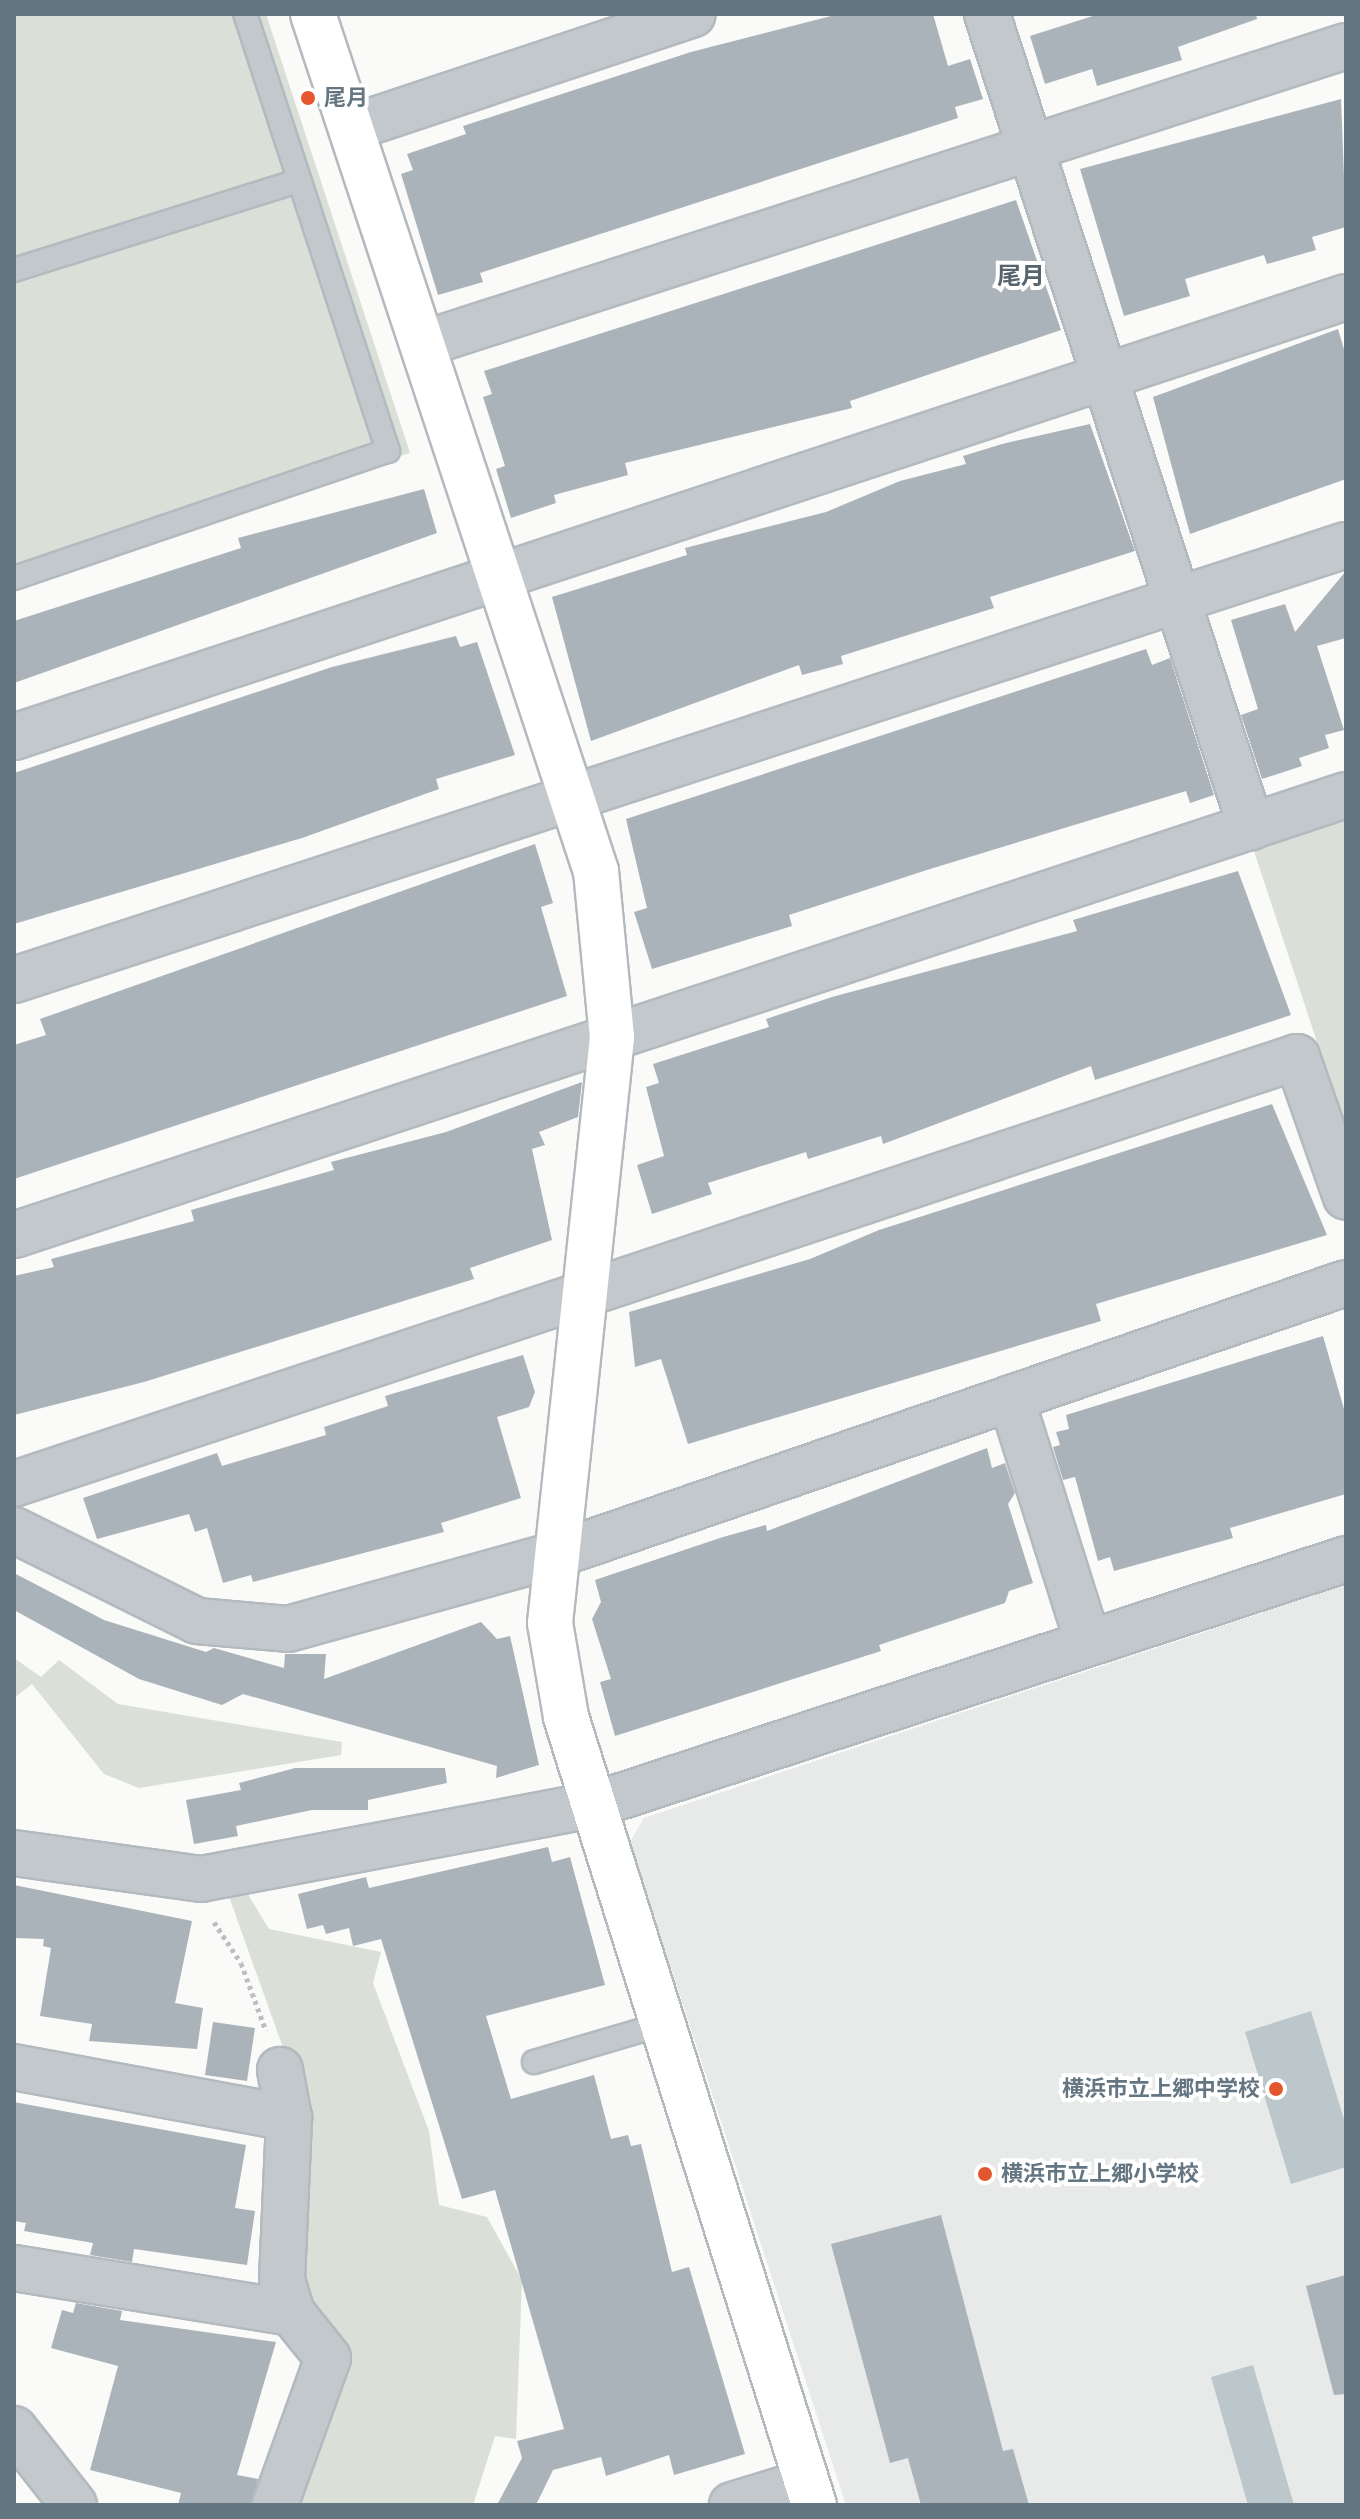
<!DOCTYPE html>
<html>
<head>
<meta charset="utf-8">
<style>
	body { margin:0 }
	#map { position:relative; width:1360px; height:2519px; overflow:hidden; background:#fafaf8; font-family:Manrope,"Noto Sans JP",sans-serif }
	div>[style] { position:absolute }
	.built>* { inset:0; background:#e8e9e9 }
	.green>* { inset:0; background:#dadfd7 }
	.water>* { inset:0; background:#bbc7cb }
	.building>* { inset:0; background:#aab3b9 }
	.path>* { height:5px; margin-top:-2.5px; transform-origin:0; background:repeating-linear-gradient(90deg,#bbbfc2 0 4px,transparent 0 8px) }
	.roads { filter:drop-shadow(2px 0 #b3babf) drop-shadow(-2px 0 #b3babf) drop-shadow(0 2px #b3babf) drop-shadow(0 -2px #b3babf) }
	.lane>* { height:22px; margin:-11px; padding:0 11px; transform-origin:11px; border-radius:11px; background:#c3c8cc }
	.street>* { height:44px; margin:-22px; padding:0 22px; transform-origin:22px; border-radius:22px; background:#c3c8cc }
	.secondary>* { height:44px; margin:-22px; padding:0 22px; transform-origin:22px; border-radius:22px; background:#fff }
	.dots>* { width:22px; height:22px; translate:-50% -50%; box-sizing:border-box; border:4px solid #fff; border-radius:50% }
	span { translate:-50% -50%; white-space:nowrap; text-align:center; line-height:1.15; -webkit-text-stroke:8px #fff; paint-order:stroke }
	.poi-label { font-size:22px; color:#657683; font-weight:700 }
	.left { translate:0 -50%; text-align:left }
	.right { translate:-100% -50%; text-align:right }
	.neighbourhood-label { font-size:24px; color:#57646e; font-weight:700 }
	.frame { position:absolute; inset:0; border:16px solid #657683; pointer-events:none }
</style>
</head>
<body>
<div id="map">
	<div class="built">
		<i style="clip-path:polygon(1346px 1585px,1346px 2505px,846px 2505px,630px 1842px,644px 1818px)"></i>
	</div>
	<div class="green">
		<i style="clip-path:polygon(14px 14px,266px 14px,410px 453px,14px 573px)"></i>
		<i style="clip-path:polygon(1346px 819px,1346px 1130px,1254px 851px)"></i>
		<i style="clip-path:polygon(14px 1658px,41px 1677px,59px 1660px,118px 1704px,342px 1742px,341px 1755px,139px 1788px,104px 1774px,32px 1684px,14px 1698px)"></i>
		<i style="clip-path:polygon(241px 1883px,269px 1929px,381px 1952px,373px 1983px,429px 2131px,439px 2205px,487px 2217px,522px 2280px,516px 2439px,495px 2436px,473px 2505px,296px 2505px,348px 2351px,298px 2281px,306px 2112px,227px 1891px)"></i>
	</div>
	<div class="water">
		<i style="clip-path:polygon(1311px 2011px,1346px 2126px,1346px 2167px,1291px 2184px,1245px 2032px)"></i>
		<i style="clip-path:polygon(1253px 2365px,1294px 2505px,1248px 2505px,1211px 2377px)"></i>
	</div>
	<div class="building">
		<i style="clip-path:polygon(839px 14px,933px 14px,948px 66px,970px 59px,983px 99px,955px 107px,958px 118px,480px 273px,483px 282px,438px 295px,401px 174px,413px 170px,407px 154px,466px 134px,463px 126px,691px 52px)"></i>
		<i style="clip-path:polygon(1099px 14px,1256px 14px,1257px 19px,1178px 47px,1182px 60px,1097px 86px,1092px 69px,1045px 84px,1030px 36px)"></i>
		<i style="clip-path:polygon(1341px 99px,1346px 227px,1312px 237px,1316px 250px,1267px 264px,1264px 255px,1185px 279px,1190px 296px,1124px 316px,1080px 169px)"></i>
		<i style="clip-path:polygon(1016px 200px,1061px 330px,850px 401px,852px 408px,625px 463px,628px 475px,554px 495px,556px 503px,511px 518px,496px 469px,505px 466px,483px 397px,492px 394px,484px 371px)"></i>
		<i style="clip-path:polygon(1338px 329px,1346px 356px,1346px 479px,1190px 534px,1153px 397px)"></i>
		<i style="clip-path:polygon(1090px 424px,1135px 551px,990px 597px,994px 608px,841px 656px,843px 664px,802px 675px,799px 665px,591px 741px,552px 597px,687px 555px,685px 548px,826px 512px,900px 481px,966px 464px,963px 456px,1002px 444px)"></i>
		<i style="clip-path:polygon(424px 489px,437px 533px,14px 683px,14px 621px,241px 548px,238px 538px)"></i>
		<i style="clip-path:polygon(1346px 571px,1346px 638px,1317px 646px,1344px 730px,1325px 735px,1329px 748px,1299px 758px,1302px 766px,1262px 779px,1241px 715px,1258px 709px,1231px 620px,1285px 604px,1295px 632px)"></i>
		<i style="clip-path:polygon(456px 636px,460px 647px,477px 642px,515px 755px,436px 779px,439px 789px,302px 838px,14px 924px,14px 773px,332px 667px)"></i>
		<i style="clip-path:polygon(1146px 649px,1152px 665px,1170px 658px,1214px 795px,1190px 803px,1186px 791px,930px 869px,789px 915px,792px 926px,652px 969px,634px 912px,647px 908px,626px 819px)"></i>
		<i style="clip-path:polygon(535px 844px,553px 903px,541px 907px,567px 996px,14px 1179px,14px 1045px,46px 1035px,40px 1019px)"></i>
		<i style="clip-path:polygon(1238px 871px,1291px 1015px,1095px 1080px,1091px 1066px,883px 1144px,881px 1136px,808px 1159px,806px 1152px,708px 1183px,712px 1194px,652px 1214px,637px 1165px,664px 1156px,646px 1087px,659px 1083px,653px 1064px,769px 1027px,766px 1019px,832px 997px,1077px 931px,1073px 920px)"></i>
		<i style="clip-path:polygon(582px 1082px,578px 1117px,539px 1132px,545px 1145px,532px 1149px,552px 1240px,470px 1268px,474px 1279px,144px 1382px,14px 1415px,14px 1276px,54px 1267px,51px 1259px,194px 1221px,191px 1210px,334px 1170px,331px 1162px,446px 1132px)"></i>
		<i style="clip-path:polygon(1272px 1104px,1327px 1235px,1096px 1304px,1101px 1321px,688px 1444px,661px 1359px,635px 1367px,629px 1312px,810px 1259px,879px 1230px)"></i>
		<i style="clip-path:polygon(1323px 1336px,1346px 1416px,1346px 1494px,1230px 1528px,1233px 1538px,1114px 1571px,1110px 1557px,1098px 1561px,1075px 1477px,1063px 1480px,1053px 1447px,1060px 1445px,1056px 1432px,1069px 1429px,1066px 1415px)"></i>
		<i style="clip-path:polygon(523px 1355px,535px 1392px,529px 1407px,497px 1417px,521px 1498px,441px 1523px,444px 1532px,253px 1582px,251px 1575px,223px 1583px,207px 1528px,195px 1532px,189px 1514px,97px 1539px,83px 1498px,217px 1453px,222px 1466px,326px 1435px,324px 1427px,388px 1406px,385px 1396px)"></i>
		<i style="clip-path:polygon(987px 1448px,992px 1468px,1005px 1463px,1015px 1493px,1008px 1504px,1033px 1583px,1009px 1591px,1005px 1603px,879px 1645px,881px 1651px,615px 1736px,600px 1682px,611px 1679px,592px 1619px,601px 1602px,595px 1580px,723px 1537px,766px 1525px,767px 1531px)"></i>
		<i style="clip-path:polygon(14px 1573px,104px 1620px,206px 1652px,214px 1648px,284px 1668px,285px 1654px,326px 1654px,324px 1679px,481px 1622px,497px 1639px,510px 1636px,539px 1765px,496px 1778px,497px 1766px,243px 1694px,222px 1705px,139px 1679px,14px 1610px)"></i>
		<i style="clip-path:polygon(295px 1768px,445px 1768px,447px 1783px,368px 1800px,368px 1810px,312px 1810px,236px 1826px,238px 1836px,194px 1844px,186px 1800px,241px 1790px,239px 1783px)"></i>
		<i style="clip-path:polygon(548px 1847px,552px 1862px,570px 1857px,605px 1985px,486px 2016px,511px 2099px,594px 2075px,611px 2139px,628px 2135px,631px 2146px,641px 2144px,672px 2272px,689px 2267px,745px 2454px,674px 2475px,669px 2455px,606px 2476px,601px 2457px,553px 2470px,536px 2505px,497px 2505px,522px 2458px,517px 2441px,564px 2429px,495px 2190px,462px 2199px,381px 1939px,353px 1946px,349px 1928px,326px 1934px,323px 1925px,307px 1929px,298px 1894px,366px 1877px,369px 1888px)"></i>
		<i style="clip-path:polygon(14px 1885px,192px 1921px,175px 2003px,203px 2008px,197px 2049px,89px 2041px,92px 2024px,40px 2016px,51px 1948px,43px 1946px,44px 1939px,14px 1938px)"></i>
		<i style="clip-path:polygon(213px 2022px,255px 2028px,247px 2081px,205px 2075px)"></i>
		<i style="clip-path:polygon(14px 2102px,246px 2145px,235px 2208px,255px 2211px,247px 2265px,134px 2249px,132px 2262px,90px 2255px,93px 2243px,24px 2231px,26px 2223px,14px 2221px)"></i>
		<i style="clip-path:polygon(941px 2215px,1003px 2451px,1013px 2449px,1029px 2505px,921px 2505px,908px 2458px,890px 2463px,831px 2244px)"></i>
		<i style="clip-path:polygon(1346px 2275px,1346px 2394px,1334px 2395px,1306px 2286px)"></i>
		<i style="clip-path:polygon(76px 2303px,122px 2311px,120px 2320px,276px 2342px,237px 2475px,258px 2479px,251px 2505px,178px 2505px,181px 2493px,90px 2470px,118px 2366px,51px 2348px,62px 2310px,73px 2313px)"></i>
	</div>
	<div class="path">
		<i style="left:214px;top:1922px;width:49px;rotate:56.6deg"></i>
		<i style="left:241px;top:1963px;width:72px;rotate:69.8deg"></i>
	</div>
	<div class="roads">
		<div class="lane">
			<i style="left:14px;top:270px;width:298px;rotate:-17.4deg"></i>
			<i style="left:14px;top:578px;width:395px;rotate:-18.8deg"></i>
			<i style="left:388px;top:451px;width:460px;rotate:-108.1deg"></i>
			<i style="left:534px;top:2062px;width:134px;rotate:-16.4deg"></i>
		</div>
		<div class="street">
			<i style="left:987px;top:14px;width:855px;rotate:72.01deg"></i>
			<i style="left:351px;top:128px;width:360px;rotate:-18.4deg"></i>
			<i style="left:423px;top:344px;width:970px;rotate:-17.89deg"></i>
			<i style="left:14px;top:737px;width:1403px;rotate:-18.28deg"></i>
			<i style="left:14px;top:980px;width:1401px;rotate:-18.09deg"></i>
			<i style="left:14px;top:1235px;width:1403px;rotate:-18.28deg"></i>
			<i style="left:1011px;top:1398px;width:256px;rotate:72.5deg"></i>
			<i style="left:14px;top:1484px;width:1352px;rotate:-18.41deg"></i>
			<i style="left:1297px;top:1057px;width:148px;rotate:70.7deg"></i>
			<i style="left:14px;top:1530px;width:204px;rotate:26.4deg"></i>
			<i style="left:197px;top:1621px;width:91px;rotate:5deg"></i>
			<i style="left:288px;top:1629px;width:277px;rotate:-15.5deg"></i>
			<i style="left:555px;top:1555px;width:836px;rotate:-18.98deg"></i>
			<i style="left:14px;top:1853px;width:189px;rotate:7.9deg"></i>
			<i style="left:201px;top:1879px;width:400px;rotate:-10.7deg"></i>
			<i style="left:594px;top:1805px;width:791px;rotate:-18.11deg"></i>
			<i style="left:14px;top:2067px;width:280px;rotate:10.5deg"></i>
			<i style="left:14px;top:2268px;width:282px;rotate:9.2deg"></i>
			<i style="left:14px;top:2429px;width:97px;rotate:51.7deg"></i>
			<i style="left:275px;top:2505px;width:156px;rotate:-70.2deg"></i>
			<i style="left:328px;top:2358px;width:58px;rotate:-128.7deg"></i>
			<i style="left:292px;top:2313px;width:34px;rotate:-107deg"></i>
			<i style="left:282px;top:2280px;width:162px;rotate:-87.5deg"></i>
			<i style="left:289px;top:2118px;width:49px;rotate:-100.6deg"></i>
			<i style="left:732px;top:2505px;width:78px;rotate:-17deg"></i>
		</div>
		<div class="secondary">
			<i style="left:313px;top:14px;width:903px;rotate:71.73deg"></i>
			<i style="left:596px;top:871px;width:167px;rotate:84.5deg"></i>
			<i style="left:612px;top:1037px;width:589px;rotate:96.04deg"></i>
			<i style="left:550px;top:1623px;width:95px;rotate:80.3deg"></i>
			<i style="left:566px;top:1717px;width:826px;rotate:72.53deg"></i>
		</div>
	</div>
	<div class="dots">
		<i style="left:308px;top:98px;background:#e4572e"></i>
		<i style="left:1276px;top:2089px;background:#e4572e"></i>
		<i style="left:985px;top:2174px;background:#e4572e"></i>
	</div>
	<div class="poi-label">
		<span class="left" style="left:324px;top:98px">尾月</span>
		<span class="right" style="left:1260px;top:2089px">横浜市立上郷中学校</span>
		<span class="left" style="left:1001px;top:2174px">横浜市立上郷小学校</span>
	</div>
	<div class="neighbourhood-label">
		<span style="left:1021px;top:275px">尾月</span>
	</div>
	<div class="frame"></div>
</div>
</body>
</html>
